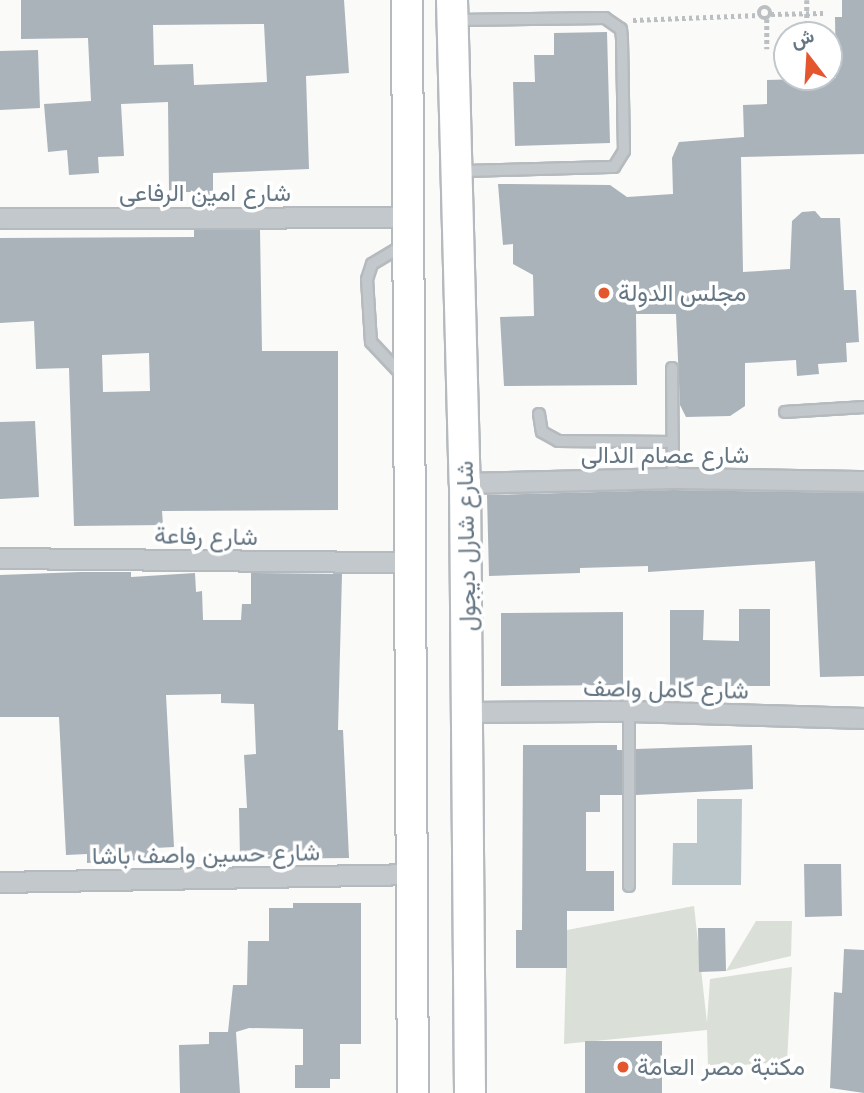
<!DOCTYPE html>
<html>
<head>
<meta charset="utf-8">
<style>
	body { margin:0 }
	#map { position:relative; width:864px; height:1093px; overflow:hidden; background:#fafaf8; font-family:Quicksand,Vazirmatn,sans-serif }
	div>[style] { position:absolute }
	.green>* { inset:0; background:#dadfd7 }
	.water>* { inset:0; background:#bbc7cb }
	.building>* { inset:0; background:#aab3b9 }
	.path>* { height:4.5px; margin-top:-2.25px; transform-origin:0; background:repeating-linear-gradient(90deg,#bbbfc2 0 3.5px,transparent 0 7px) }
	.path>.ring { margin:-2.25px; padding:0; box-sizing:content-box; background:none; border:4.5px solid #bbbfc2; border-radius:50% }
	.roads { filter:drop-shadow(2px 0 #b5babe) drop-shadow(-2px 0 #b5babe) drop-shadow(0 2px #b5babe) drop-shadow(0 -2px #b5babe) }
	.service>* { height:10px; margin:-5px; padding:0 5px; transform-origin:5px; border-radius:5px; background:#c3c8cc }
	.minor>* { height:19px; margin:-9.5px; padding:0 9.5px; transform-origin:9.5px; border-radius:9.5px; background:#c3c8cc }
	.primary>* { height:30px; margin:-15px; padding:0 15px; transform-origin:15px; border-radius:15px; background:#fff }
	.dots>* { width:19px; height:19px; translate:-50% -50%; box-sizing:border-box; border:4px solid #fff; border-radius:50% }
	span { translate:-50% -50%; white-space:nowrap; text-align:center; line-height:1.15; -webkit-text-stroke:7px #fff; paint-order:stroke }
	.street-label { font-size:24px; color:#657683 }
	.poi-label { font-size:24px; color:#657683 }
	.left { translate:0 -50%; text-align:left }
	.north { position:absolute; left:773px; top:21px; width:70px; height:70px; box-sizing:border-box; background:#fff; border:2px solid #c1c8cd; border-radius:50%; rotate:343deg; font-size:19px; font-weight:700; line-height:28px; text-align:center; color:#657683 }
	.north::after { content:''; display:block; margin:auto; width:24px; height:32px; background:#e4572e; clip-path:polygon(50% 0,100% 100%,50% 72%,0 100%) }
</style>
</head>
<body>
<div id="map">
	<div class="green">
		<i style="clip-path:polygon(694px 906px,707px 1023px,710px 979px,792px 967px,787px 1062px,708px 1067px,707px 1030px,564px 1044px,567px 930px)"></i>
		<i style="clip-path:polygon(756px 921px,792px 921px,791px 956px,726px 971px)"></i>
	</div>
	<div class="water">
		<i style="clip-path:polygon(697px 799px,742px 799px,741px 885px,672px 885px,673px 843px,697px 843px)"></i>
	</div>
	<div class="building">
		<i style="clip-path:polygon(evenodd,21px 0,344px 0,349px 73px,306px 76px,309px 169px,213px 173px,213px 205px,193px 205px,193px 192px,169px 192px,168px 102px,121px 104px,124px 156px,98px 157px,99px 173px,69px 175px,67px 150px,48px 152px,44px 104px,91px 101px,88px 38px,21px 39px,21px 0,264px 24px,267px 82px,194px 85px,193px 64px,154px 65px,153px 25px,264px 24px)"></i>
		<i style="clip-path:polygon(842px 0,864px 0,864px 154px,741px 157px,743px 272px,790px 269px,792px 221px,802px 212px,815px 211px,821px 218px,840px 218px,844px 290px,856px 290px,859px 342px,846px 343px,847px 362px,818px 364px,819px 374px,797px 376px,796px 360px,745px 363px,745px 406px,730px 416px,686px 417px,680px 405px,676px 314px,636px 314px,637px 385px,504px 386px,500px 317px,534px 316px,533px 275px,513px 264px,513px 244px,503px 245px,498px 184px,610px 185px,627px 197px,673px 194px,672px 158px,679px 142px,744px 137px,743px 105px,767px 104px,767px 80px,836px 78px,835px 17px,842px 17px)"></i>
		<i style="clip-path:polygon(607px 32px,610px 143px,515px 146px,513px 82px,535px 82px,534px 55px,554px 55px,554px 33px)"></i>
		<i style="clip-path:polygon(38px 50px,40px 108px,0 110px,0 51px)"></i>
		<i style="clip-path:polygon(evenodd,194px 230px,260px 230px,262px 351px,338px 351px,338px 510px,162px 511px,163px 525px,74px 526px,69px 368px,36px 369px,34px 321px,0 323px,0 238px,194px 237px,194px 230px,149px 353px,150px 391px,103px 392px,102px 355px,149px 353px)"></i>
		<i style="clip-path:polygon(35px 421px,39px 497px,0 499px,0 422px)"></i>
		<i style="clip-path:polygon(673px 490px,864px 493px,864px 676px,820px 677px,815px 561px,648px 572px,648px 566px,580px 568px,580px 573px,489px 576px,487px 495px)"></i>
		<i style="clip-path:polygon(81px 572px,131px 572px,131px 577px,195px 573px,196px 592px,202px 591px,203px 620px,241px 620px,242px 604px,251px 604px,251px 573px,342px 574px,338px 730px,343px 730px,349px 858px,240px 859px,239px 808px,247px 808px,244px 755px,256px 754px,254px 704px,221px 703px,221px 694px,166px 695px,174px 847px,155px 848px,156px 859px,87px 863px,87px 854px,66px 855px,59px 717px,0 717px,0 575px)"></i>
		<i style="clip-path:polygon(739px 609px,770px 609px,770px 686px,670px 686px,670px 610px,704px 610px,703px 640px,739px 641px)"></i>
		<i style="clip-path:polygon(623px 612px,623px 685px,501px 686px,501px 613px)"></i>
		<i style="clip-path:polygon(523px 745px,617px 745px,617px 750px,622px 750px,622px 795px,600px 795px,600px 812px,586px 812px,586px 871px,614px 871px,614px 911px,567px 911px,567px 968px,516px 968px,516px 930px,522px 930px)"></i>
		<i style="clip-path:polygon(752px 745px,753px 789px,636px 795px,636px 749px)"></i>
		<i style="clip-path:polygon(804px 864px,841px 864px,842px 916px,805px 917px)"></i>
		<i style="clip-path:polygon(293px 903px,361px 903px,361px 1044px,340px 1044px,340px 1079px,330px 1079px,330px 1088px,295px 1088px,295px 1065px,303px 1065px,303px 1029px,249px 1028px,236px 1032px,240px 1093px,180px 1093px,179px 1045px,209px 1044px,209px 1032px,228px 1032px,233px 985px,247px 985px,248px 941px,269px 941px,269px 908px,293px 908px)"></i>
		<i style="clip-path:polygon(698px 928px,725px 928px,726px 971px,699px 972px)"></i>
		<i style="clip-path:polygon(844px 949px,864px 950px,864px 1093px,830px 1088px,834px 992px,842px 993px)"></i>
		<i style="clip-path:polygon(585px 1041px,662px 1041px,662px 1093px,585px 1093px)"></i>
	</div>
	<div class="path">
		<i style="left:807px;top:0;width:35px;rotate:90deg"></i>
		<i class="ring" style="left:759px;top:7px;width:7.5px;height:7.5px"></i>
		<i style="left:771px;top:14px;width:52px;rotate:-1.1deg"></i>
		<i style="left:767px;top:19px;width:30px;rotate:90deg"></i>
		<i style="left:633px;top:20px;width:126px;rotate:-2.3deg"></i>
	</div>
	<div class="roads">
		<div class="service">
			<i style="left:456px;top:20px;width:149px;rotate:-0.8deg"></i>
			<i style="left:605px;top:18px;width:19px;rotate:35deg"></i>
			<i style="left:621px;top:29px;width:10px;rotate:84deg"></i>
			<i style="left:622px;top:39px;width:112px;rotate:89deg"></i>
			<i style="left:624px;top:151px;width:19px;rotate:122deg"></i>
			<i style="left:614px;top:167px;width:153px;rotate:178.5deg"></i>
			<i style="left:402px;top:246px;width:35px;rotate:149deg"></i>
			<i style="left:372px;top:264px;width:16px;rotate:108deg"></i>
			<i style="left:367px;top:279px;width:63px;rotate:86.4deg"></i>
			<i style="left:371px;top:342px;width:45px;rotate:46.8deg"></i>
			<i style="left:672px;top:368px;width:110px;rotate:89.5deg"></i>
			<i style="left:785px;top:412px;width:79px;rotate:-3.6deg"></i>
			<i style="left:539px;top:414px;width:18px;rotate:81deg"></i>
			<i style="left:542px;top:432px;width:18px;rotate:29deg"></i>
			<i style="left:558px;top:441px;width:115px;rotate:0.5deg"></i>
			<i style="left:629px;top:886px;width:175px;rotate:-90deg"></i>
		</div>
		<div class="minor">
			<i style="left:0;top:218px;width:410px;rotate:-0.1deg"></i>
			<i style="left:465px;top:483px;width:208px;rotate:-1.4deg"></i>
			<i style="left:673px;top:478px;width:191px;rotate:0.9deg"></i>
			<i style="left:0;top:558px;width:412px;rotate:0.6deg"></i>
			<i style="left:467px;top:712px;width:162px;rotate:-0.4deg"></i>
			<i style="left:629px;top:711px;width:235px;rotate:1.7deg"></i>
			<i style="left:0;top:882px;width:412px;rotate:-1.1deg"></i>
		</div>
		<div class="primary">
			<i style="left:407px;top:0;width:1093px;rotate:89.69deg"></i>
			<i style="left:452px;top:0;width:483px;rotate:88.5deg"></i>
			<i style="left:465px;top:483px;width:610px;rotate:89.53deg"></i>
		</div>
	</div>
	<div class="dots">
		<i style="left:604px;top:293px;background:#e4572e"></i>
		<i style="left:623px;top:1067px;background:#e4572e"></i>
	</div>
	<div class="street-label">
		<span style="left:205px;top:193px">شارع امين الرفاعى</span>
		<span style="left:665px;top:455px">شارع عصام الدالى</span>
		<span style="left:206px;top:536px;rotate:1deg">شارع رفاعة</span>
		<span style="left:466px;top:546px;rotate:-91deg">شارع شارل ديجول</span>
		<span style="left:666px;top:689px;rotate:1deg">شارع كامل واصف</span>
		<span style="left:206px;top:854px;rotate:-1deg">شارع حسين واصف باشا</span>
	</div>
	<div class="poi-label">
		<span class="left" style="left:618px;top:293px">مجلس الدولة</span>
		<span class="left" style="left:637px;top:1067px">مكتبة مصر العامة</span>
	</div>
	<div class="north">ش</div>
</div>
</body>
</html>
